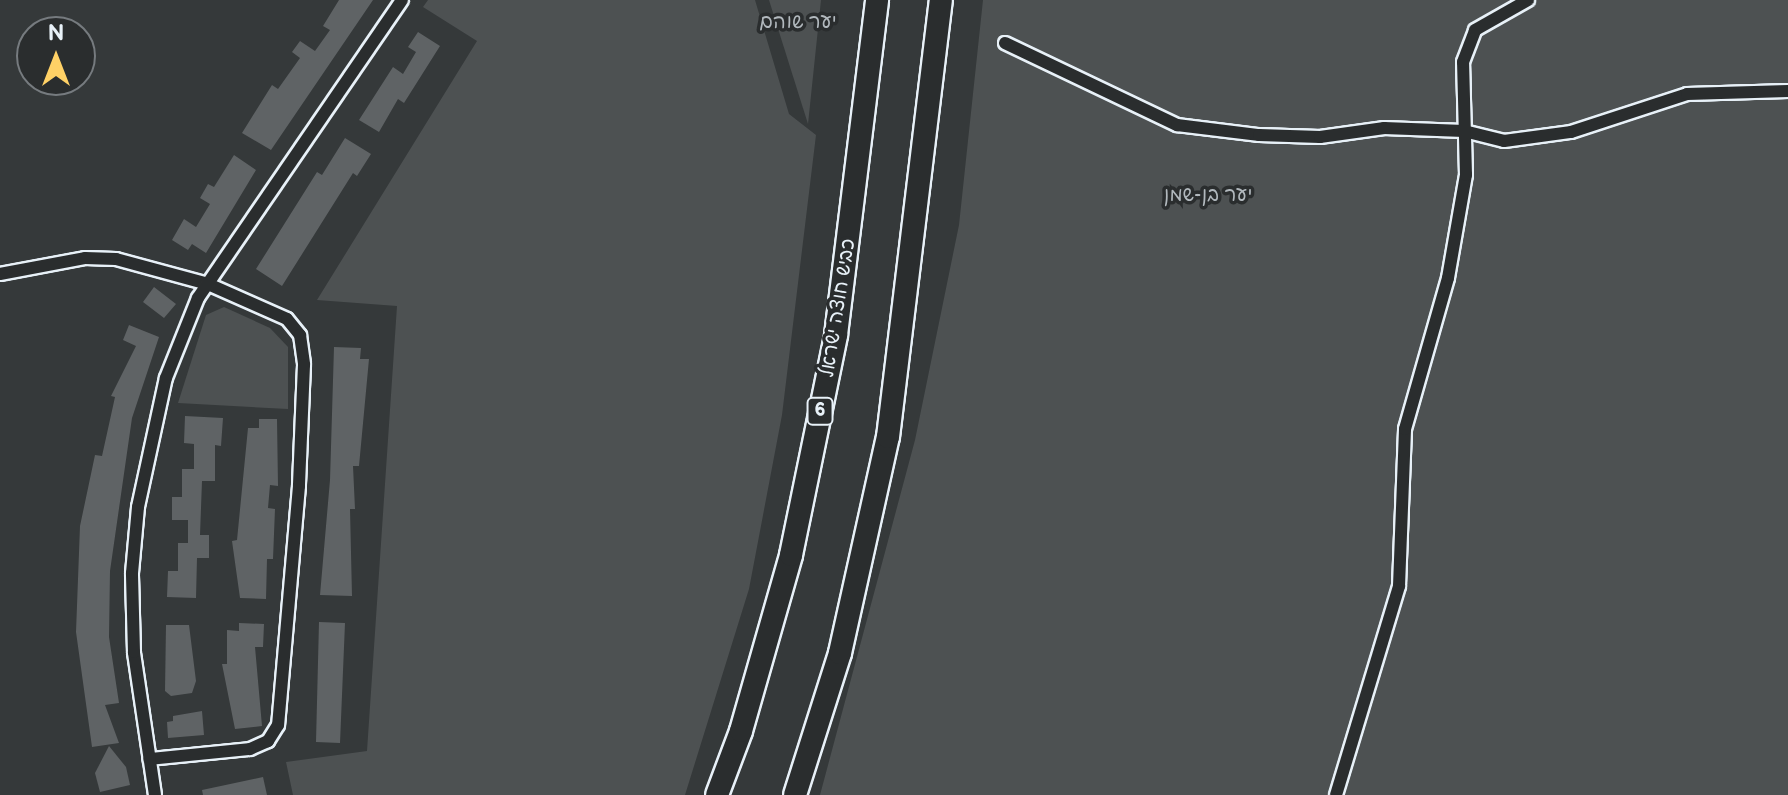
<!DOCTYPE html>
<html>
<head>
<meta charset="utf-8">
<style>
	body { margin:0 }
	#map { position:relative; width:1788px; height:795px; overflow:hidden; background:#35393a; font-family:"Balsamiq Sans","Playpen Sans Hebrew",sans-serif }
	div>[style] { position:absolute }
	.green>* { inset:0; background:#4d5152 }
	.building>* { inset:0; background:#5f6365 }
	.roads { filter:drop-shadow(2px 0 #e8f1f8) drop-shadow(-2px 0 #e8f1f8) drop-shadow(0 2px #e8f1f8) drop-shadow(0 -2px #e8f1f8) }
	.minor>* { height:12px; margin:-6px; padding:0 6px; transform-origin:6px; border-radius:6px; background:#2a2d2e }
	.motorway>* { height:22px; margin:-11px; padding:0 11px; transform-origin:11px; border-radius:11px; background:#2a2d2e }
	span { translate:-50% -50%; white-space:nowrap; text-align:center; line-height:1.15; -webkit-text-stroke:7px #2a2d2e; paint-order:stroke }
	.shield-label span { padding:2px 6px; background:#2a2d2e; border:2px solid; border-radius:6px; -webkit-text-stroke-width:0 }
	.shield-label { font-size:18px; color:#e8f1f8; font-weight:700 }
	.park-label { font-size:20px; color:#b2b9be }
	.street-label { font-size:20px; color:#e8f1f8 }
	.north { position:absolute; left:16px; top:16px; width:80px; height:80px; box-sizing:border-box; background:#2a2d2e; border:2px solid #767b7f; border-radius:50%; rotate:0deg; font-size:22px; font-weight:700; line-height:32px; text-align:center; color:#e8f1f8 }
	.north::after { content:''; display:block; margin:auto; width:28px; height:36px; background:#ffd166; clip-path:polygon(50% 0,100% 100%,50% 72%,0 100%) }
</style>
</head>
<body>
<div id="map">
	<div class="green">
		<i style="clip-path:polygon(428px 0,755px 0,789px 114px,816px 135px,782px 415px,749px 589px,685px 795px,293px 795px,286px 762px,367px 751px,397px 306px,317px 300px,477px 41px,423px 7px)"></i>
		<i style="clip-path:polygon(769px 0,821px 0,808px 124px)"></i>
		<i style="clip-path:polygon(983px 0,1788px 0,1788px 795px,820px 795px,915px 440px,959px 225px)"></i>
		<i style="clip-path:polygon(224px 307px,270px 328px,288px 347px,288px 409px,178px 403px,206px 315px)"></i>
	</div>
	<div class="building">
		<i style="clip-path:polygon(339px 0,373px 0,271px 150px,242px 133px,272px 85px,278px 89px,300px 58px,292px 52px,300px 41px,315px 51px,330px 30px,323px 26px)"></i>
		<i style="clip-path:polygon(418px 32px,440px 46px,404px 103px,398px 99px,379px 132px,359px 120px,393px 67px,403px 74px,416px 52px,408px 47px)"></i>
		<i style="clip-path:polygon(345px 138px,371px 154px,357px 176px,353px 173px,282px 286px,256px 269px,317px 172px,322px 175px)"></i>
		<i style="clip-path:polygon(234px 155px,256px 170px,206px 253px,192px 244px,188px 250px,172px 240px,184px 219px,196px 227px,210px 204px,200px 198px,208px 184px,214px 187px)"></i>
		<i style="clip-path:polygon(154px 287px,176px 304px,164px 318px,143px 302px)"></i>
		<i style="clip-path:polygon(129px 325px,159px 337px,132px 418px,110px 571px,109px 637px,119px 703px,105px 705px,119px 743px,92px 747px,76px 632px,80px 526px,95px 455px,102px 456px,115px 397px,111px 396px,136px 346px,123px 340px)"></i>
		<i style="clip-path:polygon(334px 347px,361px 348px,360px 359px,369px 359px,359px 466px,353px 466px,355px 509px,350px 509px,352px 596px,320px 595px,330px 480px)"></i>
		<i style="clip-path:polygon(185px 416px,223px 418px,221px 446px,215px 445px,215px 481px,202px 481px,200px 535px,209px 535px,209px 558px,197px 558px,196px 598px,167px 597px,168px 571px,178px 571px,178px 543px,188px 543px,188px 520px,172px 520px,172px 497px,182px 497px,182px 469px,194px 469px,194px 444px,184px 443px)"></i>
		<i style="clip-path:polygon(259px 419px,277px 419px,278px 486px,270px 485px,268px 508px,275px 509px,273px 559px,267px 559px,266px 599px,240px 598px,232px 541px,237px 540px,248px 428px,259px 428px)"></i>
		<i style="clip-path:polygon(319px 622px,345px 623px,340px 743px,316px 742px)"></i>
		<i style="clip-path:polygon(239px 623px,264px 624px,263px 647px,255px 647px,262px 726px,235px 729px,222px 664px,227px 664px,227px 630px,239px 631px)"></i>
		<i style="clip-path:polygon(166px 625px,189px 625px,196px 681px,192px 693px,171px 696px,165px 691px)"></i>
		<i style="clip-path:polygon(202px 711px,204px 735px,168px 738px,167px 722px,173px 721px,173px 716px)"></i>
		<i style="clip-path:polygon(109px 746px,126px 767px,130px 785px,100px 792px,95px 773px)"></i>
		<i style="clip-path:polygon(263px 777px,267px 795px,203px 795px,202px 790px)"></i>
	</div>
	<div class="roads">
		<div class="minor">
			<i style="left:1005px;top:43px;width:191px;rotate:25.5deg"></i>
			<i style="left:1177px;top:125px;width:83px;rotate:7deg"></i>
			<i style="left:1259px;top:135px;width:61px;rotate:1.9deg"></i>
			<i style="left:1320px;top:137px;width:65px;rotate:-8deg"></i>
			<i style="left:1384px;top:128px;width:80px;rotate:2.1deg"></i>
			<i style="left:1464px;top:131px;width:41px;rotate:14deg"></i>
			<i style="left:1504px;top:141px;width:68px;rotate:-7.7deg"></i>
			<i style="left:1571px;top:132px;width:122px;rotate:-18.1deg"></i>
			<i style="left:1687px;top:94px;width:101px;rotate:-1.7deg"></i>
			<i style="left:0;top:274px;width:86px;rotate:-10.7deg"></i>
			<i style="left:85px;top:258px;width:31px;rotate:2deg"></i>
			<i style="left:116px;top:259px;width:95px;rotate:15.2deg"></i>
			<i style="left:208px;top:284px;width:86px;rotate:23.9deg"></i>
			<i style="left:287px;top:319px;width:21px;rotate:51deg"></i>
			<i style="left:300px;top:335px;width:30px;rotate:82deg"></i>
			<i style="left:304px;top:365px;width:121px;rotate:92.4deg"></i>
			<i style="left:299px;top:486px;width:240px;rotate:95deg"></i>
			<i style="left:278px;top:725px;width:19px;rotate:122deg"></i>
			<i style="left:268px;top:741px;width:20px;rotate:156deg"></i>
			<i style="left:250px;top:749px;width:101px;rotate:174.3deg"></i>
			<i style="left:155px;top:795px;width:145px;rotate:-98.4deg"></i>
			<i style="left:134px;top:652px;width:79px;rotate:-91.5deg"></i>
			<i style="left:132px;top:573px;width:66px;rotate:-84.8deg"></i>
			<i style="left:138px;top:507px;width:132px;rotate:-77.8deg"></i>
			<i style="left:166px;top:378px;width:86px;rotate:-68.2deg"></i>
			<i style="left:198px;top:298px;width:361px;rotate:-55.6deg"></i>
			<i style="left:1336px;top:795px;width:218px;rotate:-73.2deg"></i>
			<i style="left:1399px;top:586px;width:157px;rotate:-87.8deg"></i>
			<i style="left:1405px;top:429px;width:157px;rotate:-74.1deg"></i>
			<i style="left:1448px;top:278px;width:105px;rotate:-80.1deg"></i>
			<i style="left:1466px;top:175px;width:113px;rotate:-91.5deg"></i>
			<i style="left:1463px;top:62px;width:34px;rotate:-69deg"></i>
			<i style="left:1475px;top:30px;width:61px;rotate:-29.5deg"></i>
		</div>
		<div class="motorway">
			<i style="left:717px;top:795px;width:68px;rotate:-69.4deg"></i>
			<i style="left:741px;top:731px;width:183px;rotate:-74.1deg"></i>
			<i style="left:791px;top:555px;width:225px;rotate:-78.4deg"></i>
			<i style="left:836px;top:335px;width:337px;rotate:-83deg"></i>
			<i style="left:795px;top:795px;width:149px;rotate:-72.4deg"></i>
			<i style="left:840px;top:653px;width:221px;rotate:-77.5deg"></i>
			<i style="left:888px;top:437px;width:440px;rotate:-83.1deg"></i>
		</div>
	</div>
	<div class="shield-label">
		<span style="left:820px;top:411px">6</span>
	</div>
	<div class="park-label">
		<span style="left:798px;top:22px">יער שוהם</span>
		<span style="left:1208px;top:195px">יער בן-שמן</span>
	</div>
	<div class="street-label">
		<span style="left:838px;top:308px;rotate:-81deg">כביש חוצה ישראל</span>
	</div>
	<div class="north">N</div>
</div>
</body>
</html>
